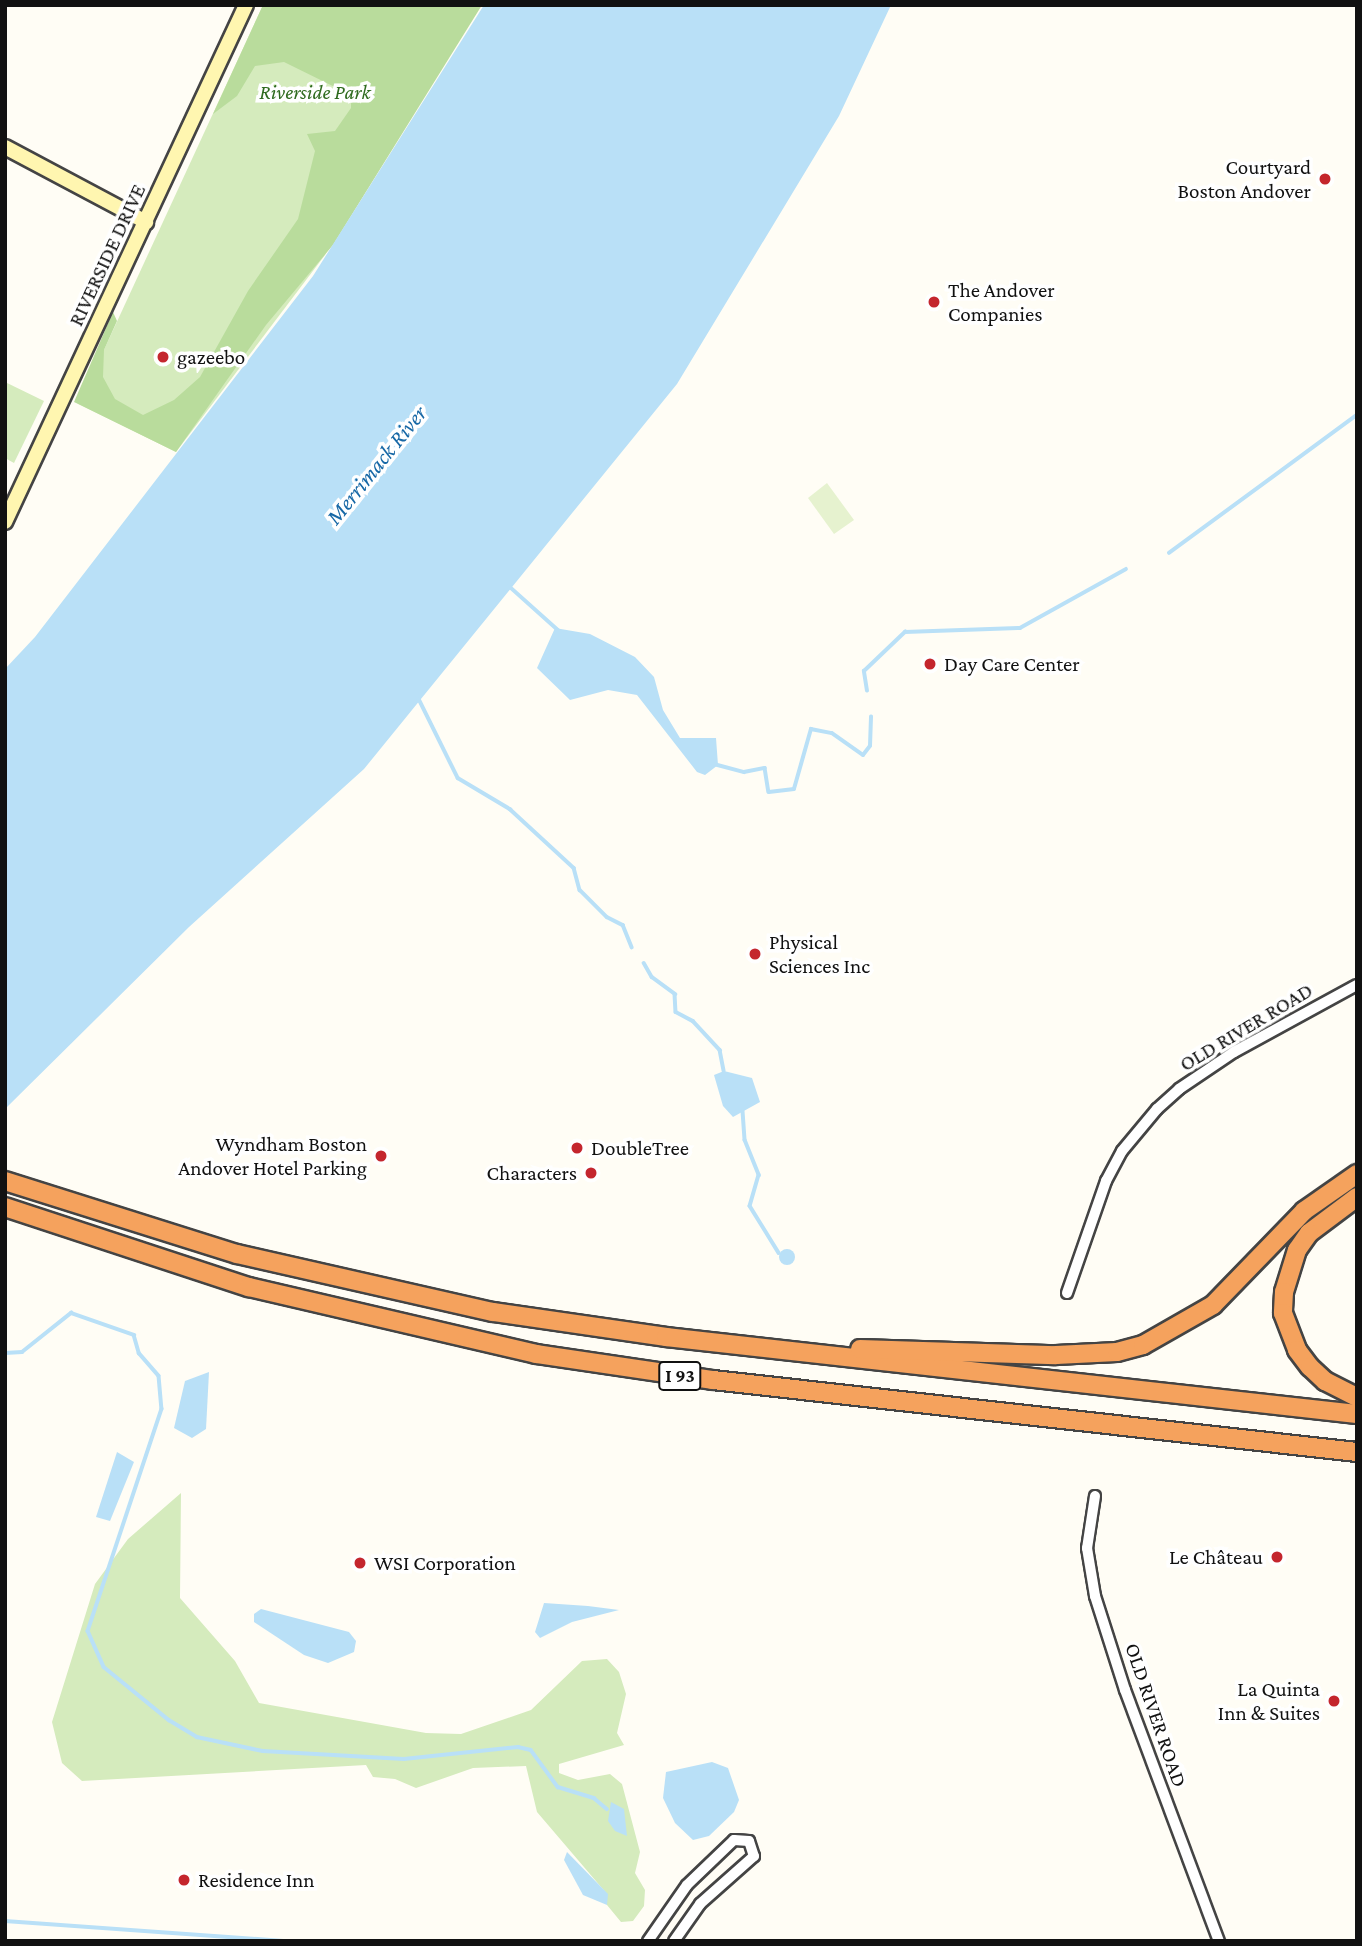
<!DOCTYPE html>
<html>
<head>
<meta charset="utf-8">
<style>
	body { margin:0 }
	#map { position:relative; width:1362px; height:1946px; overflow:hidden; background:#fffdf5; font-family:"Crimson Pro",serif }
	div>[style] { position:absolute }
	.green>* { inset:0; background:#d5ebbd }
	.forest>* { inset:0; background:#b9dc9c }
	.pitch>* { inset:0; background:#e6f2cf }
	.water>* { inset:0; background:#b9e0f7 }
	.round { border-radius:50% }
	.stream>* { height:3.5px; margin:-1.75px; padding:0 1.75px; transform-origin:1.75px; border-radius:1.75px; background:#b9e0f7 }
	.roads { filter:drop-shadow(2px 0 #444) drop-shadow(-2px 0 #444) drop-shadow(0 2px #444) drop-shadow(0 -2px #444) }
	.street>* { height:10px; margin:-5px; padding:0 5px; transform-origin:5px; border-radius:5px; background:#fff }
	.secondary>* { height:14px; margin:-7px; padding:0 7px; transform-origin:7px; border-radius:7px; background:#fff6b0 }
	.highway>* { height:18px; margin:-9px; padding:0 9px; transform-origin:9px; border-radius:9px; background:#f5a25d }
	.dots>* { width:19px; height:19px; translate:-50% -50%; box-sizing:border-box; border:4px solid #fff; border-radius:50% }
	span { translate:-50% -50%; white-space:nowrap; text-align:center; line-height:1.15; -webkit-text-stroke:7px #fff; paint-order:stroke }
	.shield-label span { padding:2px 5px; background:#fff; border:2px solid; border-radius:5px; -webkit-text-stroke-width:0 }
	.shield-label { font-size:19px; color:#111; font-weight:700 }
	.park-label { font-size:21px; color:#2f6b1f; font-style:italic }
	.poi-label { font-size:21px; color:#111 }
	.right { translate:-100% -50%; text-align:right }
	.left { translate:0 -50%; text-align:left }
	.street-label { font-size:21px; color:#111 }
	.water-label { font-size:23px; color:#1768a6; font-style:italic }
	.frame { position:absolute; inset:0; border:7px solid #111; pointer-events:none }
</style>
</head>
<body>
<div id="map">
	<div class="green">
		<i style="clip-path:polygon(263px 5px,438px 35px,325px 255px,176px 452px,79px 404px)"></i>
		<i style="clip-path:polygon(5px 382px,44px 401px,14px 463px,5px 458px)"></i>
		<i style="clip-path:polygon(181px 1493px,180px 1598px,235px 1661px,259px 1703px,426px 1733px,461px 1734px,531px 1710px,582px 1661px,607px 1659px,619px 1672px,626px 1694px,617px 1733px,624px 1745px,559px 1764px,559px 1773px,578px 1780px,610px 1774px,622px 1784px,640px 1852px,635px 1873px,645px 1890px,644px 1906px,633px 1921px,621px 1922px,607px 1905px,607px 1894px,537px 1812px,526px 1766px,473px 1768px,416px 1788px,395px 1779px,373px 1777px,366px 1765px,82px 1781px,62px 1763px,52px 1722px,95px 1584px,128px 1539px)"></i>
	</div>
	<div class="forest">
		<i style="clip-path:polygon(263px 5px,482px 5px,333px 245px,266px 325px,176px 452px,74px 402px,113px 312px,117px 321px,104px 350px,103px 377px,115px 399px,143px 415px,174px 400px,200px 377px,248px 291px,298px 219px,315px 151px,307px 134px,335px 131px,351px 108px,351px 95px,284px 62px,255px 66px,237px 96px,213px 114px)"></i>
	</div>
	<div class="pitch">
		<i style="clip-path:polygon(827px 483px,854px 520px,834px 534px,808px 498px)"></i>
	</div>
	<div class="water">
		<i style="clip-path:polygon(484px 5px,891px 5px,839px 116px,677px 384px,364px 769px,189px 927px,5px 1109px,5px 669px,35px 637px,313px 276px)"></i>
		<i style="clip-path:polygon(555px 628px,590px 634px,635px 657px,654px 677px,663px 710px,680px 738px,716px 738px,718px 765px,705px 775px,697px 772px,637px 695px,608px 690px,570px 700px,537px 668px)"></i>
		<i style="clip-path:polygon(724px 1071px,752px 1078px,760px 1102px,733px 1117px,723px 1106px,714px 1075px)"></i>
		<i class="round" style="left:779px;top:1249px;width:16px;height:16px"></i>
		<i style="clip-path:polygon(209px 1372px,206px 1429px,192px 1438px,174px 1428px,185px 1381px)"></i>
		<i style="clip-path:polygon(117px 1452px,134px 1462px,110px 1521px,96px 1517px)"></i>
		<i style="clip-path:polygon(544px 1603px,588px 1606px,619px 1610px,572px 1622px,540px 1638px,535px 1632px)"></i>
		<i style="clip-path:polygon(261px 1609px,349px 1632px,356px 1641px,354px 1652px,328px 1663px,304px 1655px,254px 1622px,254px 1614px)"></i>
		<i style="clip-path:polygon(712px 1762px,728px 1768px,739px 1800px,734px 1812px,709px 1836px,693px 1840px,675px 1823px,663px 1798px,666px 1772px)"></i>
		<i style="clip-path:polygon(611px 1802px,624px 1809px,627px 1836px,615px 1831px,608px 1821px)"></i>
		<i style="clip-path:polygon(567px 1852px,608px 1894px,607px 1905px,583px 1895px,564px 1860px)"></i>
	</div>
	<div class="stream">
		<i style="left:1169px;top:553px;width:233px;rotate:-36.3deg"></i>
		<i style="left:509px;top:586px;width:66px;rotate:41.9deg"></i>
		<i style="left:867px;top:691px;width:20px;rotate:-99deg"></i>
		<i style="left:864px;top:671px;width:57px;rotate:-43.6deg"></i>
		<i style="left:905px;top:632px;width:115px;rotate:-2deg"></i>
		<i style="left:1020px;top:628px;width:121px;rotate:-29.1deg"></i>
		<i style="left:419px;top:699px;width:88px;rotate:63.7deg"></i>
		<i style="left:458px;top:778px;width:61px;rotate:30.8deg"></i>
		<i style="left:510px;top:809px;width:87px;rotate:42.7deg"></i>
		<i style="left:574px;top:868px;width:23px;rotate:75deg"></i>
		<i style="left:580px;top:890px;width:38px;rotate:45deg"></i>
		<i style="left:607px;top:917px;width:18px;rotate:27deg"></i>
		<i style="left:623px;top:925px;width:24px;rotate:68deg"></i>
		<i style="left:714px;top:764px;width:31px;rotate:15deg"></i>
		<i style="left:744px;top:772px;width:21px;rotate:-11deg"></i>
		<i style="left:765px;top:768px;width:24px;rotate:81deg"></i>
		<i style="left:769px;top:792px;width:25px;rotate:-7deg"></i>
		<i style="left:794px;top:789px;width:62px;rotate:-74.2deg"></i>
		<i style="left:811px;top:729px;width:21px;rotate:11deg"></i>
		<i style="left:832px;top:733px;width:38px;rotate:35deg"></i>
		<i style="left:863px;top:755px;width:11px;rotate:-52deg"></i>
		<i style="left:870px;top:746px;width:29px;rotate:-88deg"></i>
		<i style="left:644px;top:963px;width:16px;rotate:60deg"></i>
		<i style="left:652px;top:977px;width:29px;rotate:36deg"></i>
		<i style="left:675px;top:994px;width:18px;rotate:87deg"></i>
		<i style="left:676px;top:1012px;width:19px;rotate:28deg"></i>
		<i style="left:693px;top:1021px;width:40px;rotate:47deg"></i>
		<i style="left:720px;top:1050px;width:21px;rotate:79deg"></i>
		<i style="left:743px;top:1111px;width:29px;rotate:86deg"></i>
		<i style="left:745px;top:1140px;width:38px;rotate:68deg"></i>
		<i style="left:759px;top:1175px;width:32px;rotate:106deg"></i>
		<i style="left:750px;top:1206px;width:55px;rotate:58.3deg"></i>
		<i style="left:5px;top:1353px;width:17px;rotate:-3deg"></i>
		<i style="left:22px;top:1352px;width:63px;rotate:-38.5deg"></i>
		<i style="left:71px;top:1313px;width:67px;rotate:19.2deg"></i>
		<i style="left:134px;top:1335px;width:19px;rotate:74deg"></i>
		<i style="left:139px;top:1353px;width:30px;rotate:49deg"></i>
		<i style="left:159px;top:1376px;width:33px;rotate:85deg"></i>
		<i style="left:162px;top:1409px;width:234px;rotate:108.4deg"></i>
		<i style="left:88px;top:1631px;width:39px;rotate:66deg"></i>
		<i style="left:104px;top:1667px;width:84px;rotate:39.2deg"></i>
		<i style="left:169px;top:1720px;width:33px;rotate:31deg"></i>
		<i style="left:197px;top:1737px;width:67px;rotate:12deg"></i>
		<i style="left:263px;top:1751px;width:141px;rotate:3.2deg"></i>
		<i style="left:404px;top:1759px;width:115px;rotate:-6deg"></i>
		<i style="left:518px;top:1747px;width:13px;rotate:13deg"></i>
		<i style="left:531px;top:1750px;width:46px;rotate:53.9deg"></i>
		<i style="left:558px;top:1787px;width:38px;rotate:17deg"></i>
		<i style="left:594px;top:1798px;width:17px;rotate:40deg"></i>
		<i style="left:5px;top:1921px;width:279px;rotate:4.1deg"></i>
	</div>
	<div class="roads">
		<div class="street">
			<i style="left:1067px;top:1293px;width:119px;rotate:-70.8deg"></i>
			<i style="left:1106px;top:1181px;width:34px;rotate:-62deg"></i>
			<i style="left:1122px;top:1151px;width:55px;rotate:-50.2deg"></i>
			<i style="left:1157px;top:1109px;width:30px;rotate:-42deg"></i>
			<i style="left:1179px;top:1089px;width:66px;rotate:-33.9deg"></i>
			<i style="left:1234px;top:1052px;width:140px;rotate:-28.6deg"></i>
			<i style="left:1095px;top:1496px;width:53px;rotate:98.7deg"></i>
			<i style="left:1087px;top:1548px;width:49px;rotate:80.5deg"></i>
			<i style="left:1095px;top:1596px;width:99px;rotate:72.3deg"></i>
			<i style="left:1125px;top:1690px;width:268px;rotate:69.5deg"></i>
			<i style="left:648px;top:1941px;width:68px;rotate:-55.1deg"></i>
			<i style="left:687px;top:1885px;width:65px;rotate:-43.8deg"></i>
			<i style="left:734px;top:1840px;width:15px;rotate:4deg"></i>
			<i style="left:749px;top:1841px;width:16px;rotate:72deg"></i>
			<i style="left:754px;top:1856px;width:72px;rotate:138.4deg"></i>
			<i style="left:700px;top:1904px;width:45px;rotate:125.1deg"></i>
		</div>
		<div class="secondary">
			<i style="left:5px;top:147px;width:160px;rotate:28deg"></i>
			<i style="left:5px;top:522px;width:570px;rotate:-65.01deg"></i>
		</div>
		<div class="highway">
			<i style="left:5px;top:1181px;width:243px;rotate:17.5deg"></i>
			<i style="left:237px;top:1254px;width:262px;rotate:12.8deg"></i>
			<i style="left:493px;top:1312px;width:175px;rotate:8.2deg"></i>
			<i style="left:666px;top:1337px;width:695px;rotate:6.36deg"></i>
			<i style="left:1357px;top:1197px;width:60px;rotate:143.1deg"></i>
			<i style="left:1309px;top:1233px;width:21px;rotate:125deg"></i>
			<i style="left:1297px;top:1250px;width:44px;rotate:107.2deg"></i>
			<i style="left:1284px;top:1292px;width:21px;rotate:93deg"></i>
			<i style="left:1283px;top:1313px;width:40px;rotate:69deg"></i>
			<i style="left:1297px;top:1350px;width:21px;rotate:53deg"></i>
			<i style="left:1310px;top:1367px;width:21px;rotate:43deg"></i>
			<i style="left:1325px;top:1381px;width:36px;rotate:27deg"></i>
			<i style="left:5px;top:1207px;width:257px;rotate:18.2deg"></i>
			<i style="left:249px;top:1287px;width:295px;rotate:13.1deg"></i>
			<i style="left:536px;top:1354px;width:179px;rotate:8.4deg"></i>
			<i style="left:713px;top:1380px;width:648px;rotate:6.38deg"></i>
			<i style="left:860px;top:1349px;width:196px;rotate:1.8deg"></i>
			<i style="left:1056px;top:1355px;width:61px;rotate:-2.8deg"></i>
			<i style="left:1117px;top:1352px;width:27px;rotate:-15deg"></i>
			<i style="left:1143px;top:1345px;width:81px;rotate:-29.7deg"></i>
			<i style="left:1213px;top:1305px;width:131px;rotate:-45.9deg"></i>
			<i style="left:1304px;top:1211px;width:65px;rotate:-34.9deg"></i>
		</div>
	</div>
	<div class="dots">
		<i style="left:1325px;top:179px;background:#c4262e"></i>
		<i style="left:934px;top:302px;background:#c4262e"></i>
		<i style="left:163px;top:357px;background:#c4262e"></i>
		<i style="left:930px;top:664px;background:#c4262e"></i>
		<i style="left:755px;top:954px;background:#c4262e"></i>
		<i style="left:577px;top:1148px;background:#c4262e"></i>
		<i style="left:381px;top:1156px;background:#c4262e"></i>
		<i style="left:591px;top:1173px;background:#c4262e"></i>
		<i style="left:1277px;top:1557px;background:#c4262e"></i>
		<i style="left:360px;top:1563px;background:#c4262e"></i>
		<i style="left:1334px;top:1701px;background:#c4262e"></i>
		<i style="left:184px;top:1880px;background:#c4262e"></i>
	</div>
	<div class="shield-label">
		<span style="left:680px;top:1376px">I 93</span>
	</div>
	<div class="park-label">
		<span style="left:315px;top:92px">Riverside Park</span>
	</div>
	<div class="poi-label">
		<span class="right" style="left:1311px;top:179px">Courtyard<br>Boston Andover</span>
		<span class="left" style="left:948px;top:302px">The Andover<br>Companies</span>
		<span class="left" style="left:177px;top:357px">gazeebo</span>
		<span class="left" style="left:944px;top:664px">Day Care Center</span>
		<span class="left" style="left:769px;top:954px">Physical<br>Sciences Inc</span>
		<span class="right" style="left:367px;top:1156px">Wyndham Boston<br>Andover Hotel Parking</span>
		<span class="left" style="left:591px;top:1148px">DoubleTree</span>
		<span class="right" style="left:577px;top:1173px">Characters</span>
		<span class="right" style="left:1263px;top:1557px">Le Château</span>
		<span class="left" style="left:374px;top:1563px">WSI Corporation</span>
		<span class="right" style="left:1320px;top:1701px">La Quinta<br>Inn &amp; Suites</span>
		<span class="left" style="left:198px;top:1880px">Residence Inn</span>
	</div>
	<div class="street-label">
		<span style="left:107px;top:255px;rotate:-65deg">RIVERSIDE DRIVE</span>
		<span style="left:1246px;top:1027px;rotate:-31deg">OLD RIVER ROAD</span>
		<span style="left:1156px;top:1715px;rotate:71deg">OLD RIVER ROAD</span>
	</div>
	<div class="water-label">
		<span style="left:376px;top:465px;rotate:-51deg">Merrimack River</span>
	</div>
	<div class="frame"></div>
</div>
</body>
</html>
